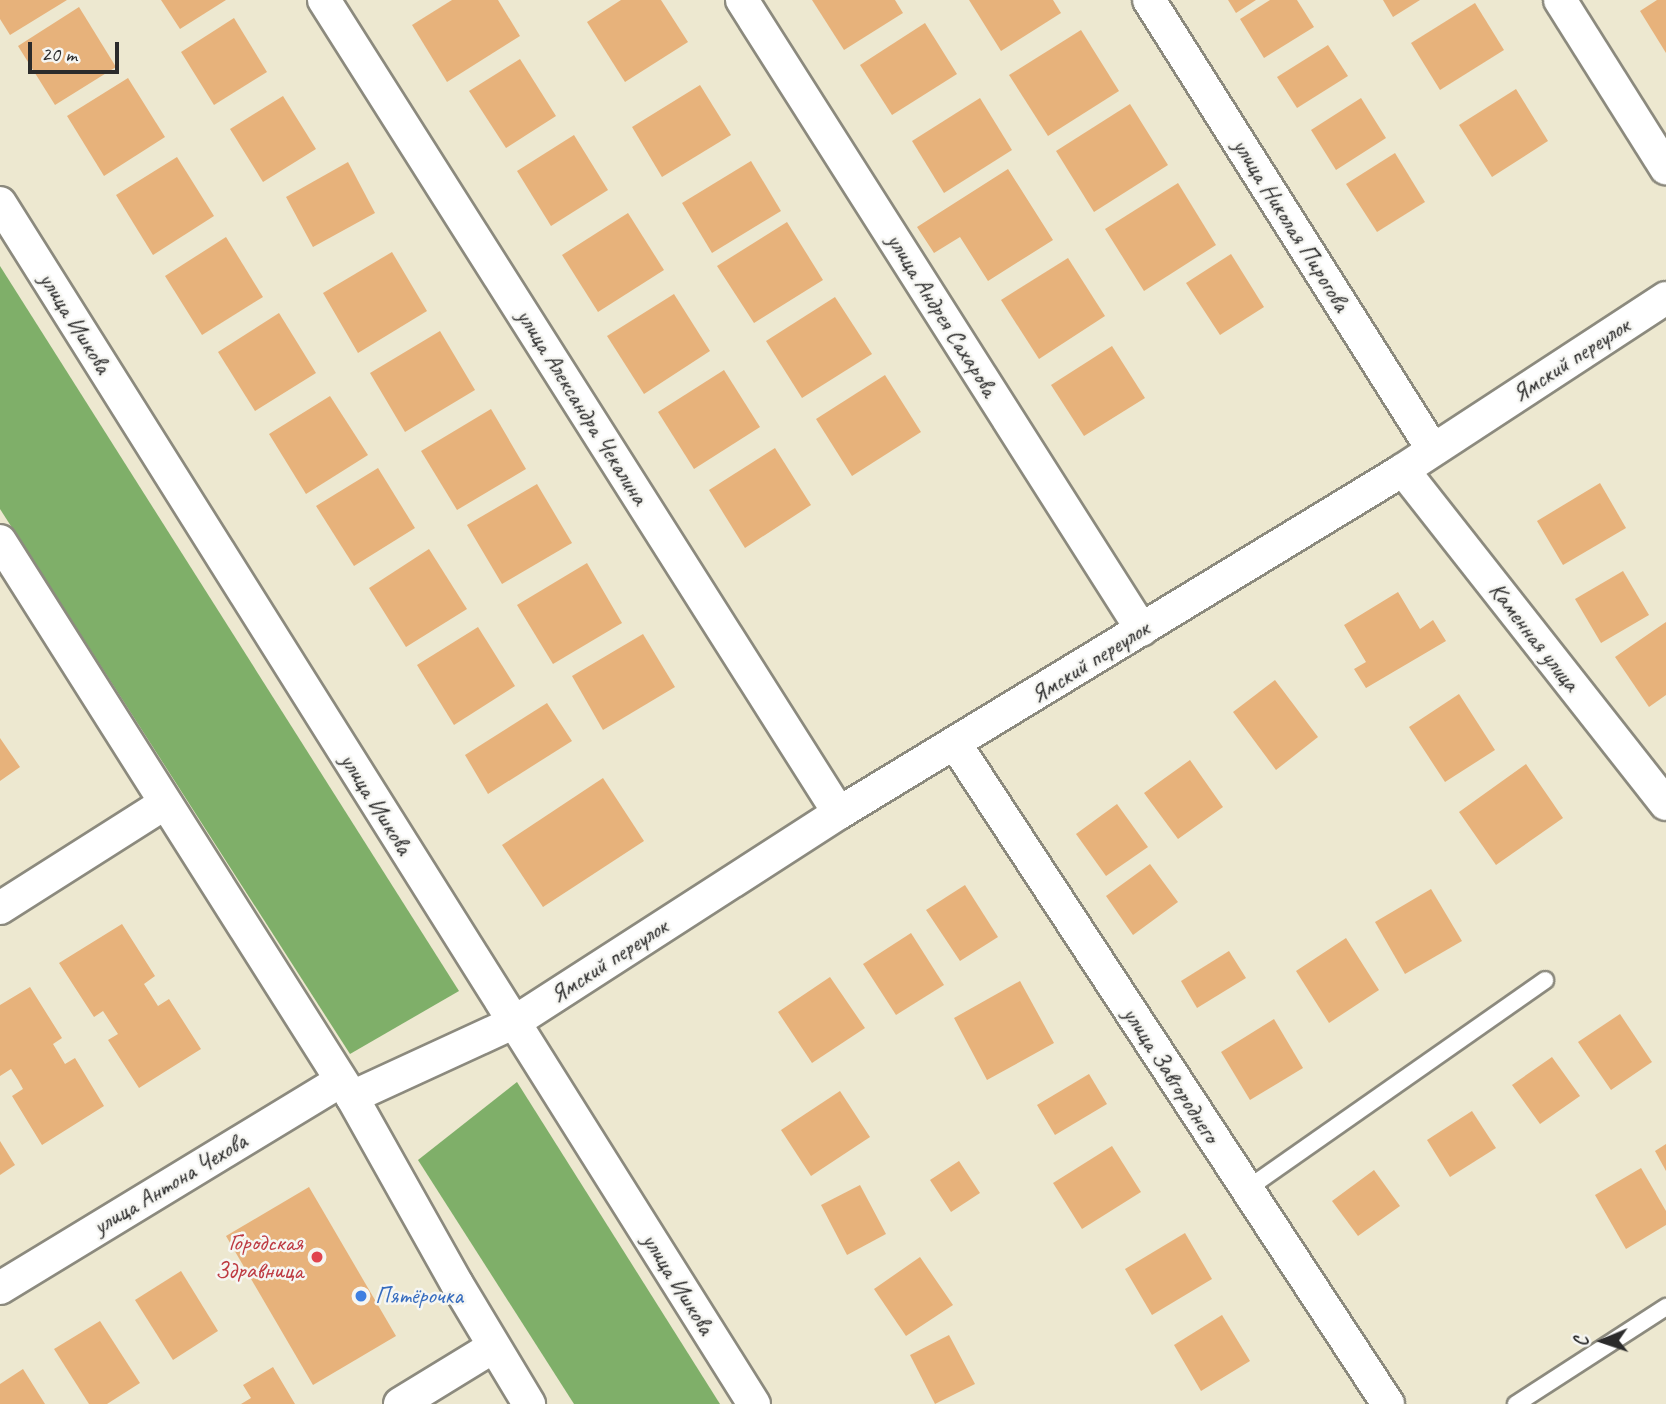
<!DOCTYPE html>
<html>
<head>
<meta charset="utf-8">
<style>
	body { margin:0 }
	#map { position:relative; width:1666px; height:1404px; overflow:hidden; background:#ede8d0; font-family:Caveat,sans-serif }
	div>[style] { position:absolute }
	.forest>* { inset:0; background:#7faf69 }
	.building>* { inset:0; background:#e7b27b }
	.roads { filter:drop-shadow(2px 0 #8c8a7e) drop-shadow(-2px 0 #8c8a7e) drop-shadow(0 2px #8c8a7e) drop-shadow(0 -2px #8c8a7e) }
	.lane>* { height:16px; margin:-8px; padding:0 8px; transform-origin:8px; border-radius:8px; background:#fff }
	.street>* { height:32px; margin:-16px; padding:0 16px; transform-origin:16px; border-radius:16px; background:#fff }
	.dots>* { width:19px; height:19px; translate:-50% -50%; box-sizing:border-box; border:4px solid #f6f6f2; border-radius:50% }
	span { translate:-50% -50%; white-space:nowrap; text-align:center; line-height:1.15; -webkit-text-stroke:5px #f6f6f2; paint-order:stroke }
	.street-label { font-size:24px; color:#2b2b2b }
	.health-label { font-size:24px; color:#be3a42 }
	.right { translate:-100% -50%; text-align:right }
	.shop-label { font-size:24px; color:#366cbe }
	.left { translate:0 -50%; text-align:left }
	.north { position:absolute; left:1568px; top:1306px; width:70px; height:70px; -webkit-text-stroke:5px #f6f6f2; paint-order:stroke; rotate:268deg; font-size:19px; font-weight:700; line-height:28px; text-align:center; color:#2b2b2b }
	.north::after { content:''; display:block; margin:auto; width:24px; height:32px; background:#2b2b2b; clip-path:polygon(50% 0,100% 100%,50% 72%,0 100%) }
	.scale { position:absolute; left:28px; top:42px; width:91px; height:32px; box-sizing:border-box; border:4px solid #2b2b2b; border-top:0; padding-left:9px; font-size:21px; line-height:24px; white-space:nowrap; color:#2b2b2b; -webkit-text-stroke:5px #f6f6f2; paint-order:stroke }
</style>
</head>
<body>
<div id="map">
	<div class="forest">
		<i style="clip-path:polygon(0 266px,459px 991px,350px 1054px,0 509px)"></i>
		<i style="clip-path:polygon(517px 1082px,720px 1404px,574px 1404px,418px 1160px)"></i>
	</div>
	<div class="building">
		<i style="clip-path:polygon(0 0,67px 0,10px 35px,0 19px)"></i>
		<i style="clip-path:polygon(161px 0,226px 0,180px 29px)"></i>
		<i style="clip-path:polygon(452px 0,498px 0,520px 36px,447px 82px,412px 25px)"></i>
		<i style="clip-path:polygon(621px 0,661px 0,688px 42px,625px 82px,587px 22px)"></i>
		<i style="clip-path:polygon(812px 0,895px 0,903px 13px,844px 50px)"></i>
		<i style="clip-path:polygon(969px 0,1053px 0,1061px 13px,1001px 51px)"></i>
		<i style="clip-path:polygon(1228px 0,1256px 0,1236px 13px)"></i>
		<i style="clip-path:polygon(1270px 0,1297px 0,1314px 27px,1264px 58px,1240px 19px)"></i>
		<i style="clip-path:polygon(1383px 0,1420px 0,1393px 17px)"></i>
		<i style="clip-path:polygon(1657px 0,1666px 0,1666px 53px,1640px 11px)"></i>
		<i style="clip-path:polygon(1475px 3px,1504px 50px,1440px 90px,1411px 43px)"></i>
		<i style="clip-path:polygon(79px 7px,116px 67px,55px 105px,18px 46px)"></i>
		<i style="clip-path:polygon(234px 18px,267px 72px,214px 105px,181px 52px)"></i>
		<i style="clip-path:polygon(925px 23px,957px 74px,892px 115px,860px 65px)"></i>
		<i style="clip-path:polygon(1081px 30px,1119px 91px,1048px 136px,1009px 75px)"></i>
		<i style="clip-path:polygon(1328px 45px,1348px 76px,1297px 108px,1277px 77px)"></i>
		<i style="clip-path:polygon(520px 59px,556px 116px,506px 148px,469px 91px)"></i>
		<i style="clip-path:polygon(128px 78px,165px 137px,104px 176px,67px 116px)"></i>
		<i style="clip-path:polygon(700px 85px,731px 135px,662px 177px,632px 127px)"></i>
		<i style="clip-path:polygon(1516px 89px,1548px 141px,1492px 177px,1459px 125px)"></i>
		<i style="clip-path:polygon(283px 96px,316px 149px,263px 182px,230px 129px)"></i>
		<i style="clip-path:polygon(980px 98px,1012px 150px,944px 193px,912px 141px)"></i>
		<i style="clip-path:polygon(1361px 98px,1386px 138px,1336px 170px,1311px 130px)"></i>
		<i style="clip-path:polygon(1130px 104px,1168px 165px,1094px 212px,1056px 151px)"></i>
		<i style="clip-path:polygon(574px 135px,608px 190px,551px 226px,517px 171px)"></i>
		<i style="clip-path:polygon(1395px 153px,1425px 202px,1377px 232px,1346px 184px)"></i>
		<i style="clip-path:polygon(177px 157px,214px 216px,153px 255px,116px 195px)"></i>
		<i style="clip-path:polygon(751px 161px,781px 211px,712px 253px,682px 203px)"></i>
		<i style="clip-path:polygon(348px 162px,375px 213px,313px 247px,286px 197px)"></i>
		<i style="clip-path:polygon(1008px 169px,1053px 240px,988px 281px,960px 237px,934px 253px,917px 227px)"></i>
		<i style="clip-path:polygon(1178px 183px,1216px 245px,1144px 291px,1105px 229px)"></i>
		<i style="clip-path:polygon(628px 213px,664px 270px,598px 312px,562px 255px)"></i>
		<i style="clip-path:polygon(787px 222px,823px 280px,754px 323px,717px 266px)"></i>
		<i style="clip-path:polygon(226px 237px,263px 297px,202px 335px,165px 276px)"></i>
		<i style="clip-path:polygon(392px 252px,427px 311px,358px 353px,323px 293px)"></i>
		<i style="clip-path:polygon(1231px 254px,1264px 307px,1220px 335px,1186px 283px)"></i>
		<i style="clip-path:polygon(1068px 258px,1105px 316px,1039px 359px,1001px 300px)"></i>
		<i style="clip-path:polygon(674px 294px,710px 351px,644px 394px,607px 336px)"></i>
		<i style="clip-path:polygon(835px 297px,872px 354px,802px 398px,766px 341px)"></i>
		<i style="clip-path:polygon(279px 313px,316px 373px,255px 411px,218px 352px)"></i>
		<i style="clip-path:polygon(440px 331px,475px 390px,405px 432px,370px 373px)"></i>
		<i style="clip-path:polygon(1112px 346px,1145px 398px,1084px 436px,1051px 385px)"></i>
		<i style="clip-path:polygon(724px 370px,760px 427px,694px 469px,658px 412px)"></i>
		<i style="clip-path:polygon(885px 375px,921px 432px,852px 476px,816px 419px)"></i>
		<i style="clip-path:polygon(330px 396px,368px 455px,306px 494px,269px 434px)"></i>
		<i style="clip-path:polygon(491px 409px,526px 469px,457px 510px,421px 451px)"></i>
		<i style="clip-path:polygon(775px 448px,811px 505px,745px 548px,709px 490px)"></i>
		<i style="clip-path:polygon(378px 468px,415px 528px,354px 566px,316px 506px)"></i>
		<i style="clip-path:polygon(1600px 483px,1626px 528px,1563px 565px,1537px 521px)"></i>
		<i style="clip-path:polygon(537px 484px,572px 543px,502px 584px,467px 525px)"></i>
		<i style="clip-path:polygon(429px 549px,467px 609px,406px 647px,369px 588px)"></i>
		<i style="clip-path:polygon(587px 563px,622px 623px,553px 664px,517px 605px)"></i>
		<i style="clip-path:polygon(1623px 571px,1649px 615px,1601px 643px,1575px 599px)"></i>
		<i style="clip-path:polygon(1398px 592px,1420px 629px,1433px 620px,1446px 641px,1366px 688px,1354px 669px,1366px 662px,1344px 625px)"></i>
		<i style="clip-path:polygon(1666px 622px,1666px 695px,1649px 707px,1615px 657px)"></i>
		<i style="clip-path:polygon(478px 627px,515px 686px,454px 725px,417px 665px)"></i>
		<i style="clip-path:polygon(643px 634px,675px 687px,603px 730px,572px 676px)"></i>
		<i style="clip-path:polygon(1275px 680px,1318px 737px,1276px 770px,1233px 712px)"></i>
		<i style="clip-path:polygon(1459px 694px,1495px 750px,1445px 782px,1409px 727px)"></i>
		<i style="clip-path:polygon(547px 703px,572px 741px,488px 794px,465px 755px)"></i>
		<i style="clip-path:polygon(0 738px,20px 767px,0 781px)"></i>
		<i style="clip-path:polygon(1190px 760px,1223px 807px,1178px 839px,1144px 793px)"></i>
		<i style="clip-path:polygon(1526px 764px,1563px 818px,1496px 865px,1459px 812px)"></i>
		<i style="clip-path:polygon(603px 778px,644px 841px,543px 907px,502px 845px)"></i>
		<i style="clip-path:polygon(1117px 804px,1148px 847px,1106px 876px,1076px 834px)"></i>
		<i style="clip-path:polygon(1150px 864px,1178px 902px,1133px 935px,1106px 896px)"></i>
		<i style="clip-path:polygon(965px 885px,998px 937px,960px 961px,926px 910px)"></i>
		<i style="clip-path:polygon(1431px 889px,1462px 941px,1405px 974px,1375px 922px)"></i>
		<i style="clip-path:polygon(122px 924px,155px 976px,144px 984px,158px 1006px,169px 999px,201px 1049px,139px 1088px,108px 1040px,118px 1034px,103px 1011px,94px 1017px,59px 963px)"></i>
		<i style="clip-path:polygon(911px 933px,944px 985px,896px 1015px,863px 964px)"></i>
		<i style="clip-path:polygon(1346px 938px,1379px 990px,1329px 1023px,1296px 971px)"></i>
		<i style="clip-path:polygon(1229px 951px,1246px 978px,1197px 1008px,1181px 981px)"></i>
		<i style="clip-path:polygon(830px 977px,865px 1028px,812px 1063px,778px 1012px)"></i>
		<i style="clip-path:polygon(1020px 981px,1054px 1043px,987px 1080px,954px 1018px)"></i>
		<i style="clip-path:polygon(30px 987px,62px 1038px,53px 1044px,65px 1064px,75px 1058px,104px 1106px,42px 1145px,12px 1096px,23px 1089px,18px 1080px,11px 1069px,0 1076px,0 1005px)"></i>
		<i style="clip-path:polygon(1620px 1014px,1652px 1062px,1611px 1090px,1578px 1042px)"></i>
		<i style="clip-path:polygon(1274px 1019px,1303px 1068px,1250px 1100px,1221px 1052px)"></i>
		<i style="clip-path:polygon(1552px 1057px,1580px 1096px,1540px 1124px,1512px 1085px)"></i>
		<i style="clip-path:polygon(1089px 1074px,1107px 1104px,1055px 1135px,1037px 1105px)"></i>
		<i style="clip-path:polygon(840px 1091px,870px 1137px,811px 1176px,781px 1130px)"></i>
		<i style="clip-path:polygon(1472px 1111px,1496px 1148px,1450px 1177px,1427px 1140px)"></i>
		<i style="clip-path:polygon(0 1141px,15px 1165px,0 1175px)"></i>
		<i style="clip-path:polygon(1666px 1144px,1666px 1171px,1655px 1151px)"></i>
		<i style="clip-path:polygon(1112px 1146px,1141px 1192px,1082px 1229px,1053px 1183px)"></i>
		<i style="clip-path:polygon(959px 1161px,980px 1193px,951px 1212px,930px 1180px)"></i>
		<i style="clip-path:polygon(1641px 1168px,1666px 1211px,1666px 1225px,1626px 1249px,1595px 1195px)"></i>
		<i style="clip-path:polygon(1374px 1170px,1400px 1206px,1358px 1236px,1332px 1201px)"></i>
		<i style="clip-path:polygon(860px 1185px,886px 1234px,847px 1255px,821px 1205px)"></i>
		<i style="clip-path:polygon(309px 1187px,396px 1336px,313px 1385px,226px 1236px)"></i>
		<i style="clip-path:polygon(1185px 1233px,1212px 1279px,1152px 1315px,1125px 1269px)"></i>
		<i style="clip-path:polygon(920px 1257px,953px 1305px,906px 1336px,874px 1289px)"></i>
		<i style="clip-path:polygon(181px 1271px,218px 1331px,173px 1360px,135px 1300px)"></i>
		<i style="clip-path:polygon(1222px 1315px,1250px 1361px,1201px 1391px,1174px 1345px)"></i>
		<i style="clip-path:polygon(100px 1321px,140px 1383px,107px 1404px,89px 1404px,54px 1349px)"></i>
		<i style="clip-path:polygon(949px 1335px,975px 1384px,935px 1404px,910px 1355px)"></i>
		<i style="clip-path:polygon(273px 1367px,295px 1404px,241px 1404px,251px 1398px,243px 1385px)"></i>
		<i style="clip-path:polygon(23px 1369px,45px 1404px,0 1404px,0 1384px)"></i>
	</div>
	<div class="roads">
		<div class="lane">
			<i style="left:1247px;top:1189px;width:364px;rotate:-35deg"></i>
			<i style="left:1516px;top:1404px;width:179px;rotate:-32.9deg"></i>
		</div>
		<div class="street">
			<i style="left:324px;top:0;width:962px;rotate:57.65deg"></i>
			<i style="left:742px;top:0;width:746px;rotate:57.59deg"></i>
			<i style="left:1149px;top:0;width:532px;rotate:57.74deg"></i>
			<i style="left:1560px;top:0;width:199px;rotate:57.8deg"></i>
			<i style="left:0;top:203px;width:1418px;rotate:57.88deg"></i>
			<i style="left:1403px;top:470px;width:425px;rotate:51.8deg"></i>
			<i style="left:0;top:541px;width:658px;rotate:57.66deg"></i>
			<i style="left:352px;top:1097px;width:214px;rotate:60.7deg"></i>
			<i style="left:457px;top:1284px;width:140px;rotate:59deg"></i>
			<i style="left:956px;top:745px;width:788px;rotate:56.75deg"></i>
			<i style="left:0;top:908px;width:194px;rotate:-32.4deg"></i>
			<i style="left:352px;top:1097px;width:177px;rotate:-24.7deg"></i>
			<i style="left:513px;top:1023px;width:388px;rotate:-32.8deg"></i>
			<i style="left:839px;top:813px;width:660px;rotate:-31.31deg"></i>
			<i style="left:1403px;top:470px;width:314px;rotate:-33.2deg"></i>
			<i style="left:0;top:1288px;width:398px;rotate:-31.3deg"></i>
			<i style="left:400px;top:1404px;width:109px;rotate:-31.5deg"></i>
		</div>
	</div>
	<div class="dots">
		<i style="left:317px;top:1257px;background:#e0444e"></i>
		<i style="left:361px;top:1296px;background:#3f7fe0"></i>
	</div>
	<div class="street-label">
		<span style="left:1291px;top:225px;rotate:58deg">улица Николая Пирогова</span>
		<span style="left:942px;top:315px;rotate:58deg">улица Андрея Сахарова</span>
		<span style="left:75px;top:323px;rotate:58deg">улица Ишкова</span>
		<span style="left:1571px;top:360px;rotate:-33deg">Ямский переулок</span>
		<span style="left:582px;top:407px;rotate:58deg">улица Александра Чекалина</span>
		<span style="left:1534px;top:637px;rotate:52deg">Каменная улица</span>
		<span style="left:1090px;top:662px;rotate:-32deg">Ямский переулок</span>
		<span style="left:376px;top:804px;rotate:58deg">улица Ишкова</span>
		<span style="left:609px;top:961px;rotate:-33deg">Ямский переулок</span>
		<span style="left:1171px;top:1075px;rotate:57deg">улица Завгороднего</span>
		<span style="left:170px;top:1184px;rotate:-31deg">улица Антона Чехова</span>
		<span style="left:678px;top:1284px;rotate:58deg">улица Ишкова</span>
	</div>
	<div class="health-label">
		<span class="right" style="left:303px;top:1257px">Городская<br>Здравница</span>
	</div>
	<div class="shop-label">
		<span class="left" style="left:375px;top:1296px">Пятёрочка</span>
	</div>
	<div class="north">С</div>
	<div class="scale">20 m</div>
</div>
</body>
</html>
